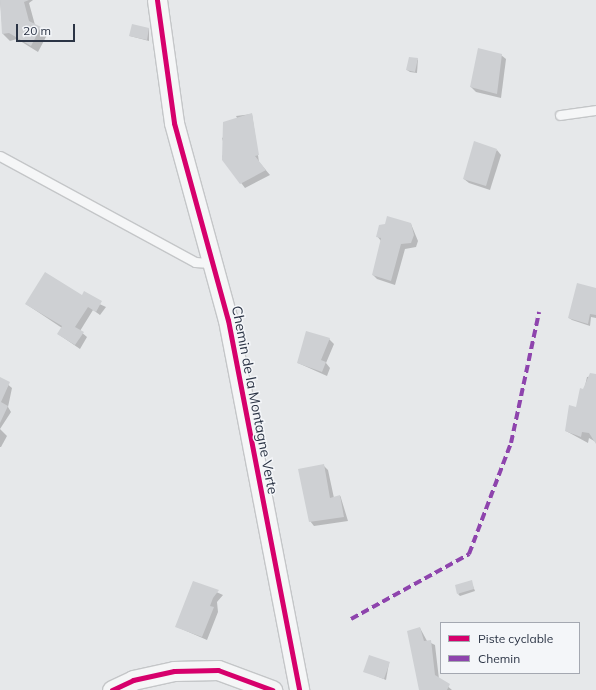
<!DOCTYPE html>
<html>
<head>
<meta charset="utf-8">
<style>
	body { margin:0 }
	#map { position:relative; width:596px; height:690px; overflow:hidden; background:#e6e8ea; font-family:Mulish,sans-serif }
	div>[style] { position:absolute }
	.shadow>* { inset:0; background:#0003 }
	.building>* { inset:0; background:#ced0d3 }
	.roads { filter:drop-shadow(1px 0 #c4c6c8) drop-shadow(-1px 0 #c4c6c8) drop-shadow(0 1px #c4c6c8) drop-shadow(0 -1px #c4c6c8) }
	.lane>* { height:9px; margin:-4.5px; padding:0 4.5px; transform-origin:4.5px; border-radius:4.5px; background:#f5f6f7 }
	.street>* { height:19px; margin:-9.5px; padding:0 9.5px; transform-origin:9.5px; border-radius:9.5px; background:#f5f6f7 }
	.quiet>* { height:4px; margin-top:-2px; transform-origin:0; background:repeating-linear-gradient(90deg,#8e44ad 0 8px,transparent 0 12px) }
	.cycleway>* { height:5px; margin:-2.5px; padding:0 2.5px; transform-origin:2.5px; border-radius:2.5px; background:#d6006c }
	span { translate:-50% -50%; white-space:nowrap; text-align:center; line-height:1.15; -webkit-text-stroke:3px #f4f6f9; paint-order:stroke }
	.street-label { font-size:14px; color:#2b3445 }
	.legend { position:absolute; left:440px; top:622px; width:140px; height:52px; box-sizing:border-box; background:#f4f6f9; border:1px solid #a4a8b1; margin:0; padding:5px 7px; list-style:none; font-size:12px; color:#2b3445 }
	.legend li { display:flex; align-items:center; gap:8px; height:20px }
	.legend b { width:20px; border:1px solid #a4a8b1 }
	.scale { position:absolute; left:16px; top:24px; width:59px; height:18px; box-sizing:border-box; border:2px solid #2b3445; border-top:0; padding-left:5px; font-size:12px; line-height:14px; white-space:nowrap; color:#2b3445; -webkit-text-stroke:3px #f4f6f9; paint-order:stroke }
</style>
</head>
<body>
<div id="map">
	<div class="shadow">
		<i style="clip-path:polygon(0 0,33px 0,29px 3px,35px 25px,47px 35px,38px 52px,17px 39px,10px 41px,3px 34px)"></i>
		<i style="clip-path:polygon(149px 29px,149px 41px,130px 36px)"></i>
		<i style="clip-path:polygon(501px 55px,506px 59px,501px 98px,476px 92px,471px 87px)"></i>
		<i style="clip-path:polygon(418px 59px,417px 73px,410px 72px,407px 70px)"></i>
		<i style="clip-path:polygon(252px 114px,259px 162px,270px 175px,245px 188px,223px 159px,222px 155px,230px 163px,222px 138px,242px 127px,236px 116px)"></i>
		<i style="clip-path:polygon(497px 150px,501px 155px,490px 190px,469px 183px,464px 179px)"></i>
		<i style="clip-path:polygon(411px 224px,418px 241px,416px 247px,405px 249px,395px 285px,377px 279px,373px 275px,381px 241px,377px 236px)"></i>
		<i style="clip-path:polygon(596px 289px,596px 318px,591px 317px,590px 326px,572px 320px,569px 318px)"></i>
		<i style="clip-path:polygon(82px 296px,106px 307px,100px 315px,93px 310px,80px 331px,87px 337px,80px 349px,58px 334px,62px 328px,26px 304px)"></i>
		<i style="clip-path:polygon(329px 339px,334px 344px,326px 363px,330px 368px,327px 376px,298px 363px)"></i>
		<i style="clip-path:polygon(596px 376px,596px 442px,589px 438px,588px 443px,566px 431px,580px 408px,587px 377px)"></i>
		<i style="clip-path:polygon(0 378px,12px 388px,8px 407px,11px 412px,0 429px)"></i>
		<i style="clip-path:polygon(0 429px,7px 436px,1px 447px,0 447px)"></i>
		<i style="clip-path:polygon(323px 465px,328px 470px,334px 498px,340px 496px,341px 497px,341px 507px,341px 498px,348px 521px,314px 526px,310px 521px)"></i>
		<i style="clip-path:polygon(471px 581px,475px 591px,460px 596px,458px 594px)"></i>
		<i style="clip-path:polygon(194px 582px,223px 595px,217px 602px,218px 612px,207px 640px,177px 627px)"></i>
		<i style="clip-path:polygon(420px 628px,427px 641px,435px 645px,439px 679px,452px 690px,420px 690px)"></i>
		<i style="clip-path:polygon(389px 663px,386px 680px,364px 671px)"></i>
	</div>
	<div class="building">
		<i style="clip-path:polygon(0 0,29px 0,24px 2px,29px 21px,41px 27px,31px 46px,9px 33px,2px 34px)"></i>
		<i style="clip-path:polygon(132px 24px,149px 28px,147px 40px,129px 36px)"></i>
		<i style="clip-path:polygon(478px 48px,502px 54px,497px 94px,470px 87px)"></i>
		<i style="clip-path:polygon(409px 57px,418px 58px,415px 72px,406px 70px)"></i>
		<i style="clip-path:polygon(252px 113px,259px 155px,255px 156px,266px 170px,240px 184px,222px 160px,223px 122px)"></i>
		<i style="clip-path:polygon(474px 141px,497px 149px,486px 186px,463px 179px)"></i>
		<i style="clip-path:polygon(387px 216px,411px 223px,414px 235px,411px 243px,401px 244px,391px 281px,372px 275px,381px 238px,376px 237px,379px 225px,385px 224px)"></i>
		<i style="clip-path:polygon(45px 272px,82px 295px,84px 291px,102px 301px,96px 312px,88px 307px,75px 327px,84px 332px,75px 345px,57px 334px,62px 326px,25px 304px)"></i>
		<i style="clip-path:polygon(577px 283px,596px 288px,596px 315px,590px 314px,588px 324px,568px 318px)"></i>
		<i style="clip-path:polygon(306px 331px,330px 338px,321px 360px,326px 362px,322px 372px,297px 363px)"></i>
		<i style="clip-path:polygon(590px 373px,596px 374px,596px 444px,589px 433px,582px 432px,581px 437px,565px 431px,569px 405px,576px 407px,580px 388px,583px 389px)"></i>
		<i style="clip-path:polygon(0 377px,10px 382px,1px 402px,8px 406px,0 423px)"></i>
		<i style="clip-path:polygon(324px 464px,330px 498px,340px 495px,344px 517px,309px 522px,298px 469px)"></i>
		<i style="clip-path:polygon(472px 580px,474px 589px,457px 594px,455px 585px)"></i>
		<i style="clip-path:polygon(193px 581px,219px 590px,213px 598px,210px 606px,214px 607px,202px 637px,175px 627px)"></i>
		<i style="clip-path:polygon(420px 627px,424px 641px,431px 640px,435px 675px,450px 684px,447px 690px,419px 690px,407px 631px)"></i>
		<i style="clip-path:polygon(369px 655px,390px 662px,384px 679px,363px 672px)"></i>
	</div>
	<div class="roads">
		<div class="lane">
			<i style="left:560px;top:115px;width:36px;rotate:-8deg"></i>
			<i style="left:0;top:156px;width:222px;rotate:28.5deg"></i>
			<i style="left:195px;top:262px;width:15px;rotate:4deg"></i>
		</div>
		<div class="street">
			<i style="left:157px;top:0;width:124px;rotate:82.1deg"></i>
			<i style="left:174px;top:123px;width:204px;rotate:74.7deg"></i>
			<i style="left:228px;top:320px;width:377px;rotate:79.1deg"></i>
			<i style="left:112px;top:690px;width:23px;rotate:-25deg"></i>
			<i style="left:133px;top:680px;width:42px;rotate:-12.4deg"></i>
			<i style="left:174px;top:671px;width:44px;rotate:-1.3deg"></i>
			<i style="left:218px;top:670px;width:58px;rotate:20.3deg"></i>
		</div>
	</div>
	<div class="quiet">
		<i style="left:351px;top:619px;width:135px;rotate:-28.8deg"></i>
		<i style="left:469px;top:554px;width:119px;rotate:-69.3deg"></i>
		<i style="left:511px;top:443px;width:134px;rotate:-77.9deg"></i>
	</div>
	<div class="cycleway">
		<i style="left:157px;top:0;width:124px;rotate:82.1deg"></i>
		<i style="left:174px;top:123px;width:204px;rotate:74.7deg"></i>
		<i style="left:228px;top:320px;width:377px;rotate:79.1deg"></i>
		<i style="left:112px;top:690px;width:23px;rotate:-25deg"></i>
		<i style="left:133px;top:680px;width:42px;rotate:-12.4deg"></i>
		<i style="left:174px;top:671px;width:44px;rotate:-1.3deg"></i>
		<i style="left:218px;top:670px;width:58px;rotate:20.3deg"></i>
	</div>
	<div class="street-label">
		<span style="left:255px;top:400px;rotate:79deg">Chemin de la Montagne Verte</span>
	</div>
	<ul class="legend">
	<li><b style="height:5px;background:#d6006c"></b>Piste cyclable</li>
	<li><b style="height:5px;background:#8e44ad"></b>Chemin</li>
	</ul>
	<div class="scale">20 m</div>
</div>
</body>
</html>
